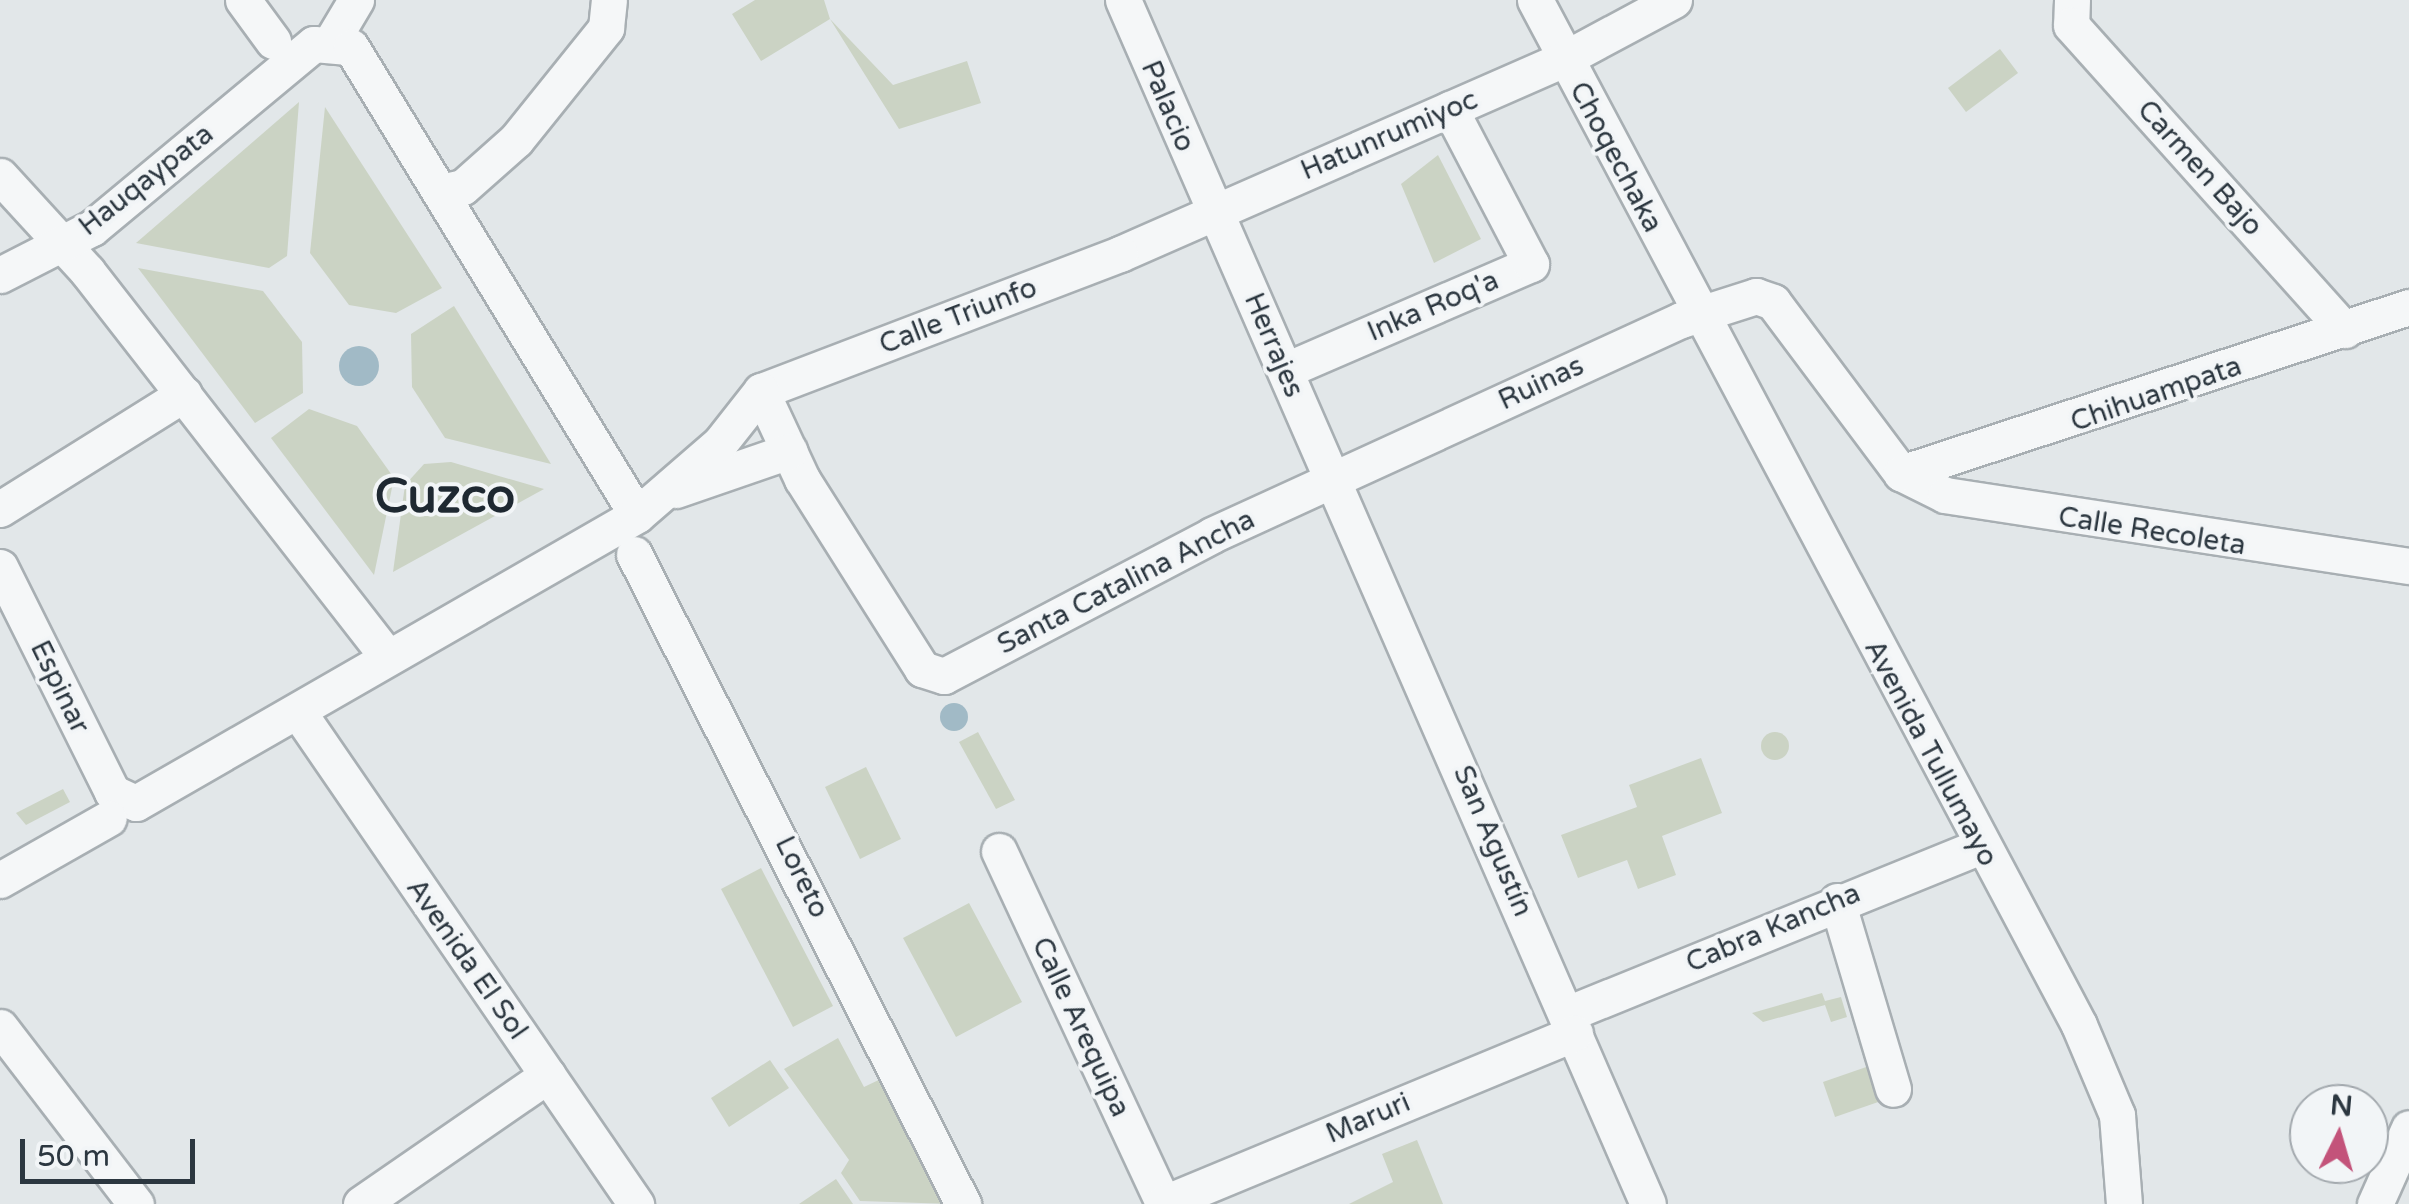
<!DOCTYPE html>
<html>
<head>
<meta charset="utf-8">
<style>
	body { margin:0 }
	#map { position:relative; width:2409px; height:1204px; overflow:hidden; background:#e2e7e9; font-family:"Varela Round",sans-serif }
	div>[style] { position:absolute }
	.green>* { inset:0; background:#cbd3c4 }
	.round { border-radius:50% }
	.water>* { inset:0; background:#a1bac6 }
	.roads { filter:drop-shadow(2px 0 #a8afb3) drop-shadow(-2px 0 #a8afb3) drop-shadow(0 2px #a8afb3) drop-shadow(0 -2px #a8afb3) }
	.minor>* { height:35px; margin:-17.5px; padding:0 17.5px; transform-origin:17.5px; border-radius:17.5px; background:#f5f7f8 }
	span { translate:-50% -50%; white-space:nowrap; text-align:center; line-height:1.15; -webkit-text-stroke:8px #f2f5f7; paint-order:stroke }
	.street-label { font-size:28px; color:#2c3740 }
	.town-label { font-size:48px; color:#1e2831; font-weight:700 }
	.north { position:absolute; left:2289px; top:1084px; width:100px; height:100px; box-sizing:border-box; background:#f2f5f7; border:2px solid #a3a9ae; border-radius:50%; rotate:5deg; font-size:28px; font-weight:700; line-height:40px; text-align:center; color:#2c3740 }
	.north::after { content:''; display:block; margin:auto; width:35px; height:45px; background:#c3537a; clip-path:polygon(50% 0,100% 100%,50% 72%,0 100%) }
	.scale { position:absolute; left:20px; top:1139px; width:175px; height:45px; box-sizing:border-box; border:5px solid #2c3740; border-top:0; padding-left:12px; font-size:30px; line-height:35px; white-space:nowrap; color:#2c3740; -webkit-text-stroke:8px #f2f5f7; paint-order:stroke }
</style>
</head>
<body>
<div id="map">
	<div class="green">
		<i style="clip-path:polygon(755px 0,824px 0,830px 19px,893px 85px,967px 61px,981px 103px,899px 129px,830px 19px,761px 61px,732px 14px)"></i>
		<i style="clip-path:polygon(2000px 49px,2018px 73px,1966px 112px,1948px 88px)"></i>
		<i style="clip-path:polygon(299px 102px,287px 256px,269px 268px,136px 243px)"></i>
		<i style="clip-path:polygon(325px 107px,442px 288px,396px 313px,349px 305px,310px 253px)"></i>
		<i style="clip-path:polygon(1438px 155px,1481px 239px,1434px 263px,1401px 184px)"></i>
		<i style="clip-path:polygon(138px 268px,263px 291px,302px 342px,303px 393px,255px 423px)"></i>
		<i style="clip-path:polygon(454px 306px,551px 464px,445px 438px,412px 387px,411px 334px)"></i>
		<i style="clip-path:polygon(309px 409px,357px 426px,394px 478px,374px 575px,271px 438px)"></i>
		<i style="clip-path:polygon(451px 462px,544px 489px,393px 572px,405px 485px,424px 464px)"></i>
		<i class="round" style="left:1761px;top:732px;width:28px;height:28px"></i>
		<i style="clip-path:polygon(978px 732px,1015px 800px,996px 809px,959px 742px)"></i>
		<i style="clip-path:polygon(1701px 758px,1722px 813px,1662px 836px,1676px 875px,1638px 889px,1627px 860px,1578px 878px,1561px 835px,1637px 807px,1629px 785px)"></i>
		<i style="clip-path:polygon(866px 767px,901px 839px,860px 859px,825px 787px)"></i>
		<i style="clip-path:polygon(63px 789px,70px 802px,26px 825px,16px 813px)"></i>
		<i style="clip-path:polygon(761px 868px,833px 1006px,793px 1027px,721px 889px)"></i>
		<i style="clip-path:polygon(969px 903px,1022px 1002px,956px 1037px,903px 938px)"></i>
		<i style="clip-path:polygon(1822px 993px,1825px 1001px,1841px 997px,1847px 1017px,1831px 1022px,1825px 1005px,1763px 1022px,1752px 1013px)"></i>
		<i style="clip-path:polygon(838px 1038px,864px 1087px,887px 1076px,952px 1204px,860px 1201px,841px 1173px,849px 1160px,784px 1069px)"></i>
		<i style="clip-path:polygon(770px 1060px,789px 1088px,729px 1127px,711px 1098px)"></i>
		<i style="clip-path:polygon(1872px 1065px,1884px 1100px,1835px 1117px,1823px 1082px)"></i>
		<i style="clip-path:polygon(1417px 1140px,1443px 1204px,1349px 1204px,1393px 1182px,1382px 1154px)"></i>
		<i style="clip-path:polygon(836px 1179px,853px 1204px,799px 1204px)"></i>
	</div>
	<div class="water">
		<i class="round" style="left:339px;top:346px;width:40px;height:40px"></i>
		<i class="round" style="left:940px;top:703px;width:28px;height:28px"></i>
	</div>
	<div class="roads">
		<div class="minor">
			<i style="left:243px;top:0;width:51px;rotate:53.8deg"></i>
			<i style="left:1123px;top:0;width:1313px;rotate:66.44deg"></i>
			<i style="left:1535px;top:0;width:1160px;rotate:62.04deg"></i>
			<i style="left:2079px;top:1025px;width:98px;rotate:67.1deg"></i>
			<i style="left:2117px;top:1115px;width:89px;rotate:85.5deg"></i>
			<i style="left:1674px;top:0;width:125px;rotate:151.8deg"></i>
			<i style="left:1564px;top:59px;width:485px;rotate:156.3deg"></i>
			<i style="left:1120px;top:254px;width:384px;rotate:159.1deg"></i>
			<i style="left:761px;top:391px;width:97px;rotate:65deg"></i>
			<i style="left:802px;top:479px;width:225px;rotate:57.7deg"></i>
			<i style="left:922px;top:669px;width:23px;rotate:18deg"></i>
			<i style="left:944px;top:676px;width:303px;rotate:-27.7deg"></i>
			<i style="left:1212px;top:535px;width:516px;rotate:-24.63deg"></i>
			<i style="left:1681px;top:320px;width:79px;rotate:-17.7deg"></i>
			<i style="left:1756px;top:296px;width:18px;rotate:19deg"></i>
			<i style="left:1773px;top:302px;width:214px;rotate:53.2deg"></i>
			<i style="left:1901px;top:473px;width:49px;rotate:26.6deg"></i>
			<i style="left:1945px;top:495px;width:469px;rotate:8.7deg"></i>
			<i style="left:2072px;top:0;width:25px;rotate:92deg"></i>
			<i style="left:2071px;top:25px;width:410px;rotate:48.1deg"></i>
			<i style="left:331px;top:42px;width:49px;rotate:-59.2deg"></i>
			<i style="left:0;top:176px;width:129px;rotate:47.5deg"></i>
			<i style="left:87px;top:271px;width:489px;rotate:52.1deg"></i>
			<i style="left:444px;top:191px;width:19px;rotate:-12deg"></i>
			<i style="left:463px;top:187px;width:71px;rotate:-41.6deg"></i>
			<i style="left:516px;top:140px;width:144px;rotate:-51.2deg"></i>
			<i style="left:606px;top:28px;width:28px;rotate:-84deg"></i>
			<i style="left:0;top:275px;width:103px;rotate:-27.1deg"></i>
			<i style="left:92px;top:228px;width:288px;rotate:-39.7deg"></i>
			<i style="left:314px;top:44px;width:37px;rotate:5deg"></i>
			<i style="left:351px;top:47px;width:548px;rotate:58.57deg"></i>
			<i style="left:1286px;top:370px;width:267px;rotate:-23.4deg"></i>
			<i style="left:1531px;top:264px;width:175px;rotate:-117.6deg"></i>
			<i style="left:1901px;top:473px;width:534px;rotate:-18.1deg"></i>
			<i style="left:676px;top:490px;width:120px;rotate:-19deg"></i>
			<i style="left:0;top:509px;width:217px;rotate:-32deg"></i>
			<i style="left:634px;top:554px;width:729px;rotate:63.15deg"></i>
			<i style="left:0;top:567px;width:251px;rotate:63.5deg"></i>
			<i style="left:112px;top:792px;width:26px;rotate:25deg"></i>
			<i style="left:136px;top:803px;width:578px;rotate:-29.89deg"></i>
			<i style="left:637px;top:515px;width:110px;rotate:-40.9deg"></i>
			<i style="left:720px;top:443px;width:66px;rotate:-51.7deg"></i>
			<i style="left:299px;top:713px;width:596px;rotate:55.54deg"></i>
			<i style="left:999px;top:851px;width:388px;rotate:65deg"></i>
			<i style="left:0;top:880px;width:125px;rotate:-29.6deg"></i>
			<i style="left:1837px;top:901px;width:196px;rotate:73.4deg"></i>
			<i style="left:1567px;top:1014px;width:446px;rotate:-22.1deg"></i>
			<i style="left:0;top:1027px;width:223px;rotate:52.5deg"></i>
			<i style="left:361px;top:1204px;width:227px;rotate:-34.6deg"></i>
			<i style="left:1162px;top:1204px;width:447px;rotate:-22.5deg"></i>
			<i style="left:2375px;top:1204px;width:83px;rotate:-65.9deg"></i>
		</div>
	</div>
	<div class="street-label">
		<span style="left:1168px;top:106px;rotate:67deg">Palacio</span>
		<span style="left:1389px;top:135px;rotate:-23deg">Hatunrumiyoc</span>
		<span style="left:1616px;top:157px;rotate:62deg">Choqechaka</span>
		<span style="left:2200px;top:168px;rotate:48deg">Carmen Bajo</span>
		<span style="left:146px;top:180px;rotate:-38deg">Hauqaypata</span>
		<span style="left:1433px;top:306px;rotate:-23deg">Inka Roq'a</span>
		<span style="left:958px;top:316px;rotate:-21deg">Calle Triunfo</span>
		<span style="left:1274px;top:345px;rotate:67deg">Herrajes</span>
		<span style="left:1541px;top:383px;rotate:-25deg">Ruinas</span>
		<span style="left:2156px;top:394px;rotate:-19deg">Chihuampata</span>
		<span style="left:2152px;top:531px;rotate:9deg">Calle Recoleta</span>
		<span style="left:1126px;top:582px;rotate:-27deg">Santa Catalina Ancha</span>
		<span style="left:60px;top:687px;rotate:64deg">Espinar</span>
		<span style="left:1931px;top:753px;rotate:62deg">Avenida Tullumayo</span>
		<span style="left:1493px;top:841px;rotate:67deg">San Agustín</span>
		<span style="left:802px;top:877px;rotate:64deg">Loreto</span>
		<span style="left:1773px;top:928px;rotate:-23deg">Cabra Kancha</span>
		<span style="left:467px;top:959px;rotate:55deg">Avenida El Sol</span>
		<span style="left:1081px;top:1027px;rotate:65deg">Calle Arequipa</span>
		<span style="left:1368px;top:1118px;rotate:-23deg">Maruri</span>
	</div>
	<div class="town-label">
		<span style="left:445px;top:498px">Cuzco</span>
	</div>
	<div class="north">N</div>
	<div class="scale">50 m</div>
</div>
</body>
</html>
